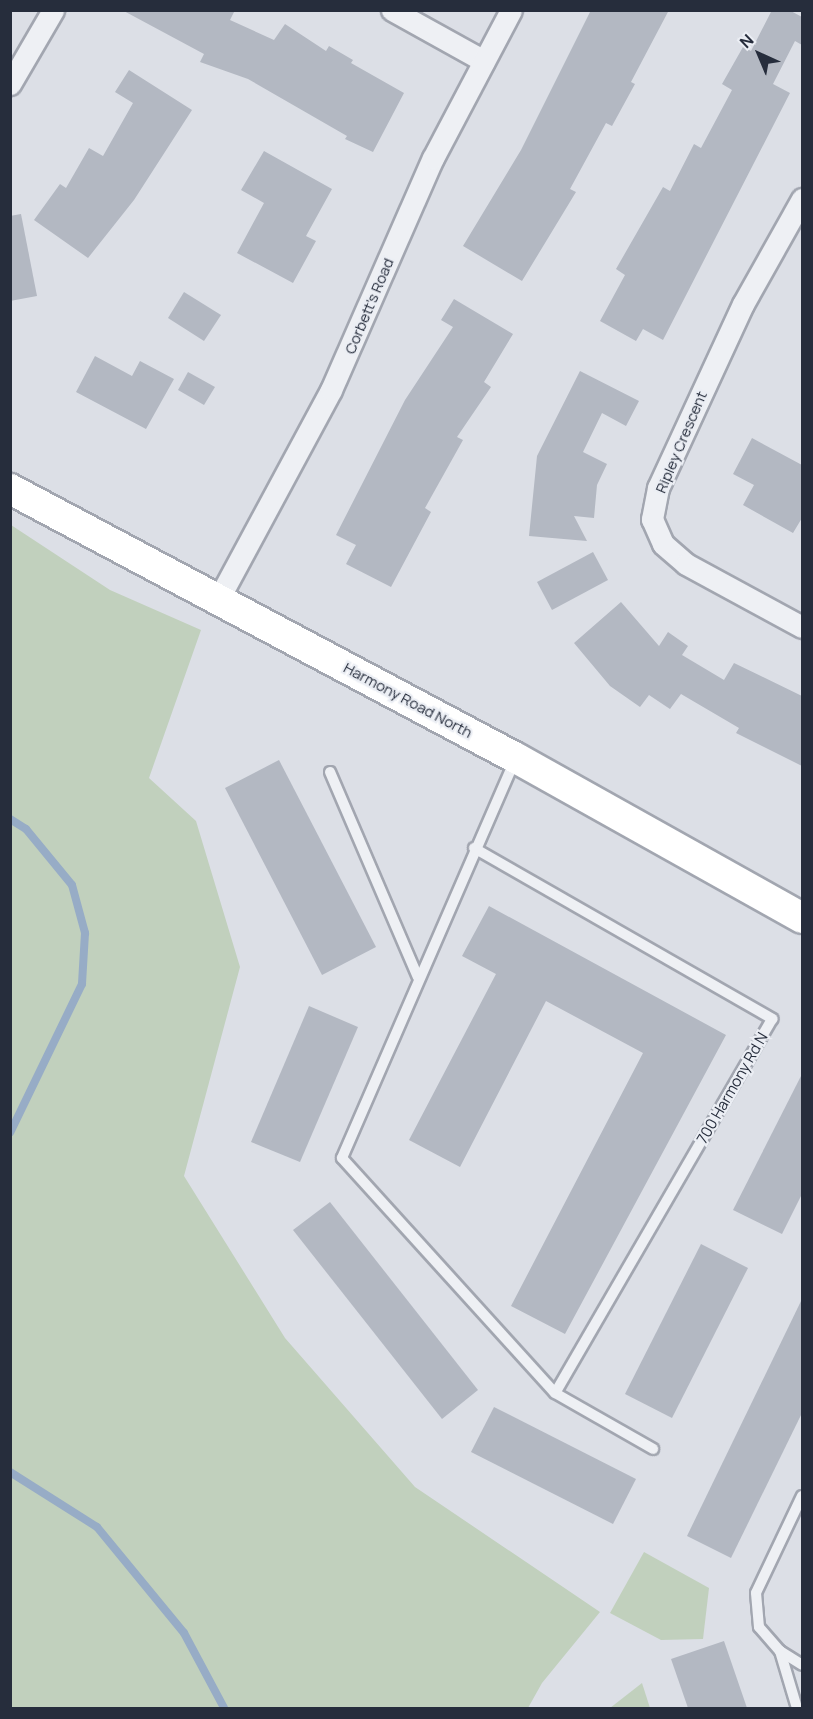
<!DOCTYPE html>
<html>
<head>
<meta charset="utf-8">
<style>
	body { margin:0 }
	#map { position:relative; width:813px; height:1719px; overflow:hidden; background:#dcdfe6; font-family:Manrope,sans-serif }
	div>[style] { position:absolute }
	.green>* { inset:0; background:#c1d0bd }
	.stream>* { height:8px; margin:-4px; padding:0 4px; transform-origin:4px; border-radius:4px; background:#97acc6 }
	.building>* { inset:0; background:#b3b8c2 }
	.roads { filter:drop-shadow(2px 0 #a2a6b0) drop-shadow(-2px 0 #a2a6b0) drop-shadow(0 2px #a2a6b0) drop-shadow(0 -2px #a2a6b0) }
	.lane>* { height:10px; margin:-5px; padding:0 5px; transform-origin:5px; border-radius:5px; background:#eef0f4 }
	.street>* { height:21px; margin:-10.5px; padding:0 10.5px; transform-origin:10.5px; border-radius:10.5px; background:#eef0f4 }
	.secondary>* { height:30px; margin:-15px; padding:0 15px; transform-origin:15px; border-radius:15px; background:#fff }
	span { translate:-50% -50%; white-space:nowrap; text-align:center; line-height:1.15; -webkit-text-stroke:4.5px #ebeef4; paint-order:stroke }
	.street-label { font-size:15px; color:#262d3c }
	.frame { position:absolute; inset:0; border:12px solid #262d3c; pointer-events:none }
	.north { position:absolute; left:729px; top:24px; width:60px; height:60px; -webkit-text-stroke:4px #ebeef4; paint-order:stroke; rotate:316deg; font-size:16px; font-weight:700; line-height:24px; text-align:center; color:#262d3c }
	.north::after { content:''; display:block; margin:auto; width:21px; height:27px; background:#262d3c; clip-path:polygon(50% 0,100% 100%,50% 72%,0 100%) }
</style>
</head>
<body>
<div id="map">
	<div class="green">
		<i style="clip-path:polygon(11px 525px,110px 590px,201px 630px,149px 778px,196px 821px,240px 967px,184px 1176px,285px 1338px,415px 1487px,600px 1612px,542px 1683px,528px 1708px,11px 1708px)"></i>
		<i style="clip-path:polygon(644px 1552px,709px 1588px,703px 1639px,661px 1640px,610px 1613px)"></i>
		<i style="clip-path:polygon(642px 1683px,650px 1708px,610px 1708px)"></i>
	</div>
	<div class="stream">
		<i style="left:10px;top:819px;width:19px;rotate:32deg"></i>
		<i style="left:26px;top:829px;width:72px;rotate:50.6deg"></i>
		<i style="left:72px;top:885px;width:50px;rotate:74.8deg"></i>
		<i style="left:85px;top:933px;width:51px;rotate:93.4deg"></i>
		<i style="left:82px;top:984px;width:165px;rotate:115.8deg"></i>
		<i style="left:10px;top:1472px;width:103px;rotate:32.3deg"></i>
		<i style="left:97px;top:1527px;width:137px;rotate:50.6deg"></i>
		<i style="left:184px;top:1633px;width:85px;rotate:61.9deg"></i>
	</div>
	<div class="building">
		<i style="clip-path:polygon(122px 10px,235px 10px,230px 20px,274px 40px,285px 24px,326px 51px,329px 46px,353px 60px,351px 63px,404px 93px,373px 152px,345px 139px,347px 136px,248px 79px,200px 62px,204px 54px)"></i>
		<i style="clip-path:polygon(591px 10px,669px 10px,631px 82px,635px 84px,612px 126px,606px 123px,570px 189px,576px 192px,522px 281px,463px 246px,521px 150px)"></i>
		<i style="clip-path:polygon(772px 10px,789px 10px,802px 17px,802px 45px,795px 41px,773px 84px,790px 93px,663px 340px,643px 329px,636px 341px,600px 321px,625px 275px,616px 269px,663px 187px,670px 191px,694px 144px,701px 148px,732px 90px,722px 84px,743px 47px,751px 51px)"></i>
		<i style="clip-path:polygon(129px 70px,192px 110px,134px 200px,88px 258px,34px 220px,60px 184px,66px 188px,89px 148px,103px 156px,133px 103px,115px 92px)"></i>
		<i style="clip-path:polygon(264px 151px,332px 189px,306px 236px,316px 241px,293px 283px,237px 253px,264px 203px,241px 190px)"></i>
		<i style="clip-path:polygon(21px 214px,37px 296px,10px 301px,10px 216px)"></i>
		<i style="clip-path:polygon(184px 292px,221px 315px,204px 341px,168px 318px)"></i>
		<i style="clip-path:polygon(454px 299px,513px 334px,484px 382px,491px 387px,457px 437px,463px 440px,425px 508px,431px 512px,391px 587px,346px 564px,356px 545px,336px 535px,405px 400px,453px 327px,441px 320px)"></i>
		<i style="clip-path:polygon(95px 356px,132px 376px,140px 361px,174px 379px,146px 429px,76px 392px)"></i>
		<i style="clip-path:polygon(580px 371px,639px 401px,626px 426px,602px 413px,583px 452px,607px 464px,597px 485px,594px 518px,574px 516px,587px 541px,529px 536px,537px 456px)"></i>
		<i style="clip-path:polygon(188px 372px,215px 387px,204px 405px,178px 390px)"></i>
		<i style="clip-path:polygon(752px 438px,802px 465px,802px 518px,793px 533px,743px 505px,754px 485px,733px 474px)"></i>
		<i style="clip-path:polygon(593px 552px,608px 580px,552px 610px,537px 582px)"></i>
		<i style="clip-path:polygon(621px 602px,659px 646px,668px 632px,688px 646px,682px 655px,724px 680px,734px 663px,802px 696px,802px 766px,736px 733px,739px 728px,681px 694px,670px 709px,649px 695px,640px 707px,610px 686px,574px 643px)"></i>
		<i style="clip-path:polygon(279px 760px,376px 947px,322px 975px,225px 788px)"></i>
		<i style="clip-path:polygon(489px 906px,726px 1035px,565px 1334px,511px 1306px,643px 1053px,546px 1001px,460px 1167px,409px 1140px,496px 974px,462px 956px)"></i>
		<i style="clip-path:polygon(309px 1006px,358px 1027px,300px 1162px,251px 1142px)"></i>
		<i style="clip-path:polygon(802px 1074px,802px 1194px,782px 1234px,733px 1210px)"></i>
		<i style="clip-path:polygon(330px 1202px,478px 1390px,442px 1419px,293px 1230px)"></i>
		<i style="clip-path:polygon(701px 1244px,748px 1268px,672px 1418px,625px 1394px)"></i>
		<i style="clip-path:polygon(802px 1299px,802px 1413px,731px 1558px,687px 1536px)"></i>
		<i style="clip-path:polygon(494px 1407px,636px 1479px,613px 1524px,471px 1452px)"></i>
		<i style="clip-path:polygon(724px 1641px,747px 1708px,688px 1708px,671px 1659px)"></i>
	</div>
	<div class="roads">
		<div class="lane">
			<i style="left:515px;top:760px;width:434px;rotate:113.5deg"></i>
			<i style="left:342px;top:1158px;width:317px;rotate:47.8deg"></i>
			<i style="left:555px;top:1393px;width:113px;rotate:29.7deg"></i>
			<i style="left:330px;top:772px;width:223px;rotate:66.8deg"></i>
			<i style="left:474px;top:848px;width:344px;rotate:29.8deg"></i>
			<i style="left:772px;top:1019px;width:432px;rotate:120.1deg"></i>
			<i style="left:802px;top:1496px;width:107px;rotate:115.4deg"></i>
			<i style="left:756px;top:1593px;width:34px;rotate:85deg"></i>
			<i style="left:759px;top:1627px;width:32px;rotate:49deg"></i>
			<i style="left:780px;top:1651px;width:26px;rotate:32deg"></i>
			<i style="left:780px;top:1651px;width:59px;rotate:73.4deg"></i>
		</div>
		<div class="street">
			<i style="left:392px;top:10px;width:105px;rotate:29deg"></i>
			<i style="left:10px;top:84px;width:86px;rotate:-59.8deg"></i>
			<i style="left:802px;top:199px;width:120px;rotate:119.3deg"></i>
			<i style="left:743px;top:304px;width:203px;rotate:114.8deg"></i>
			<i style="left:658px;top:488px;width:32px;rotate:101deg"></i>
			<i style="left:652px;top:519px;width:27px;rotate:66deg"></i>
			<i style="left:663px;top:544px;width:30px;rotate:41deg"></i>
			<i style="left:686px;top:564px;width:132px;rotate:28.5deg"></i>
			<i style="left:219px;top:598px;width:236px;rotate:-61.7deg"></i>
			<i style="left:331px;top:390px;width:253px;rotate:-66.3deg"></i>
			<i style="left:433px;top:158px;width:167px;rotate:-62.2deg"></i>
		</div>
		<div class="secondary">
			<i style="left:10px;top:489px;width:573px;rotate:28deg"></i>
			<i style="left:516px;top:758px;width:328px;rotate:29.2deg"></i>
		</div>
	</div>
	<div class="street-label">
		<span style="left:369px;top:306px;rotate:-67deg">Corbett's Road</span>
		<span style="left:681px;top:442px;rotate:-67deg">Ripley Crescent</span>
		<span style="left:408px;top:700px;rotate:28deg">Harmony Road North</span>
		<span style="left:732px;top:1088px;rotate:-60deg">700 Harmony Rd N</span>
	</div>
	<div class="frame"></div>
	<div class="north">N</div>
</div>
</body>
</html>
